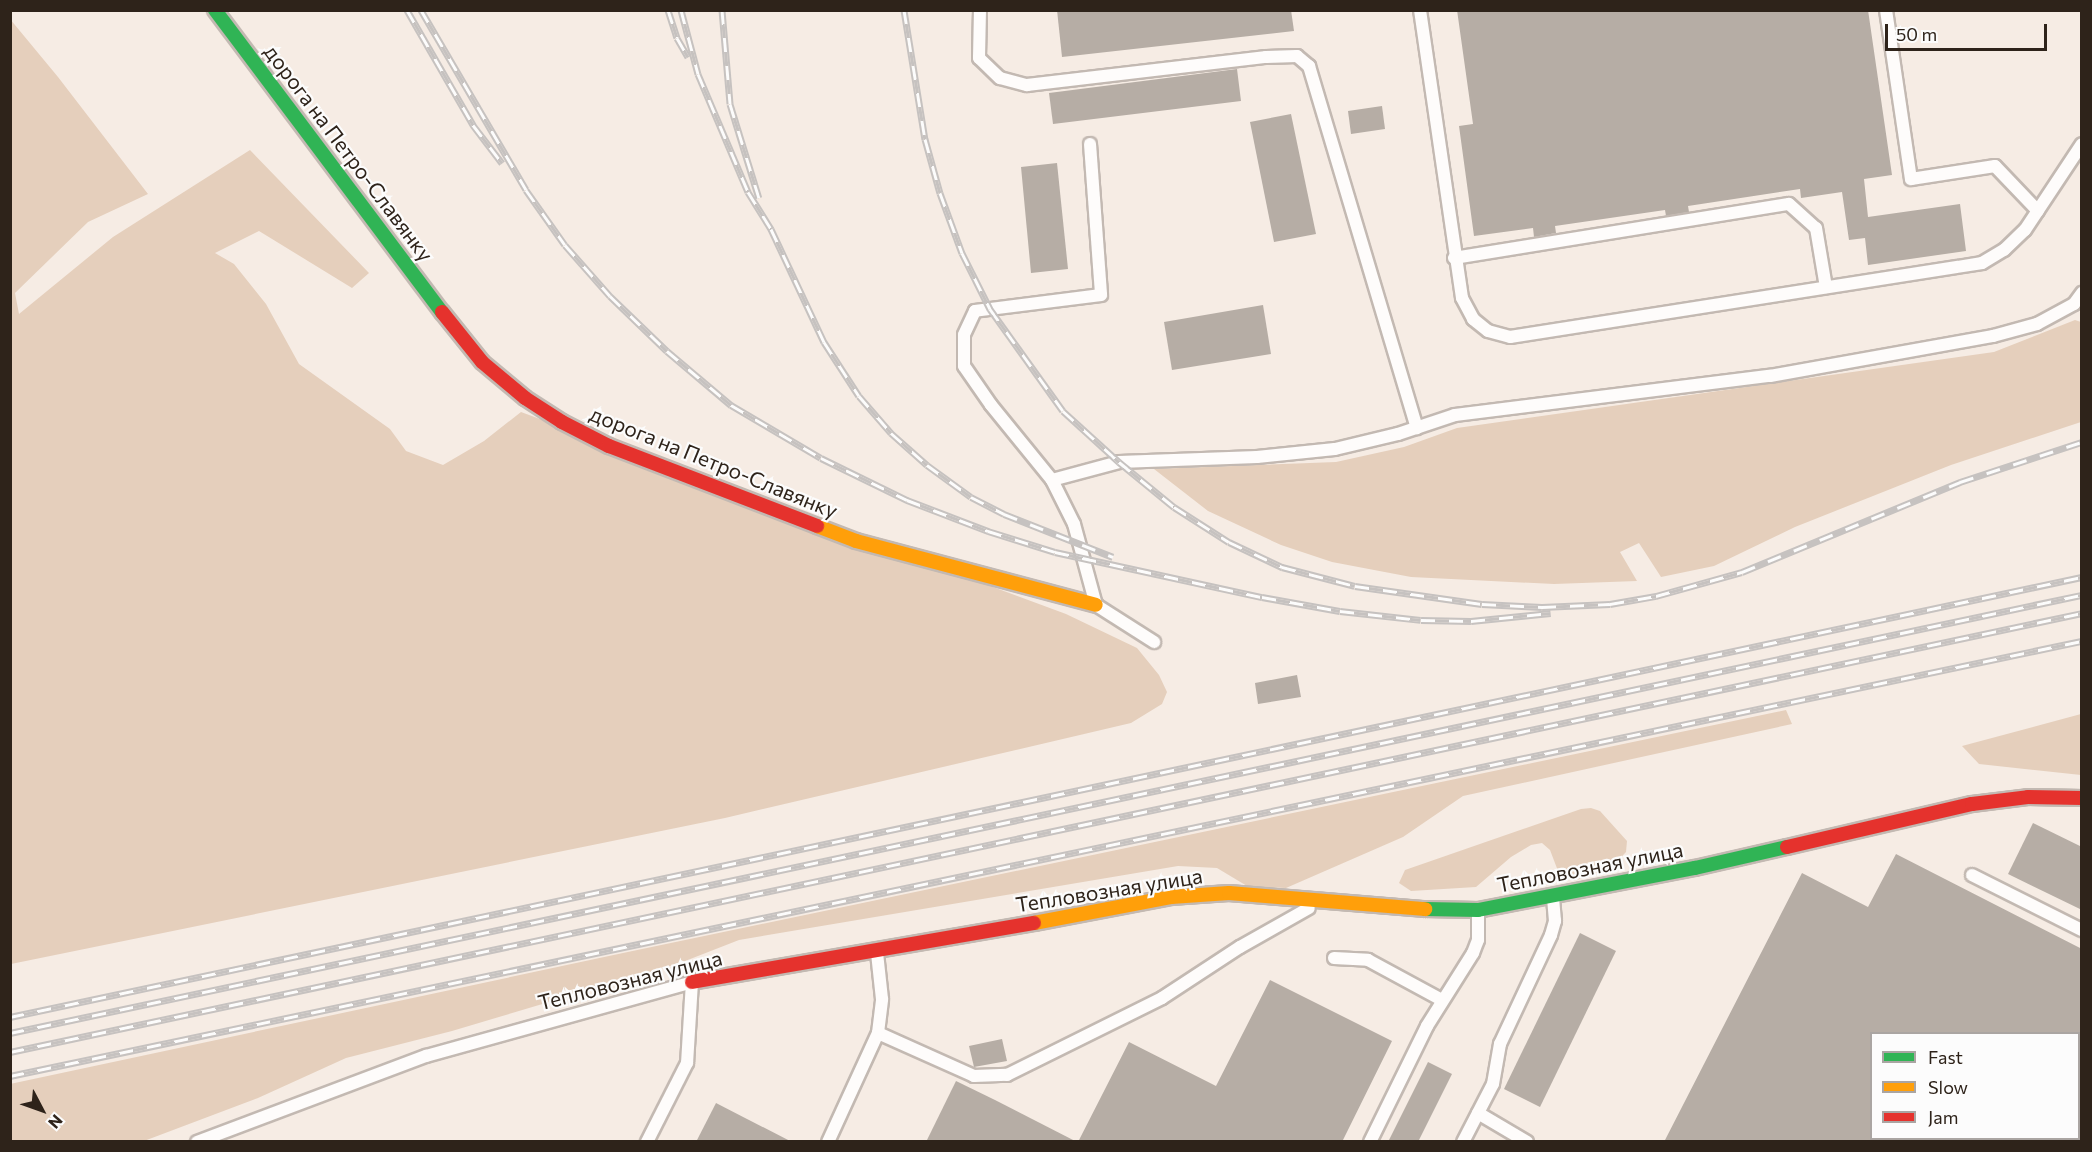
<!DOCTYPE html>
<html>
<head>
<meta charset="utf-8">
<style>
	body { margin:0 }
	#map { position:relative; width:2092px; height:1152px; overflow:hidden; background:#f6ece4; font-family:Commissioner,sans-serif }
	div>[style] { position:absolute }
	.green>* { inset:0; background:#e5cfbc }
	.building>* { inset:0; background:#b6ada5 }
	.roads { filter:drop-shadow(2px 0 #c3b9b2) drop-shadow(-2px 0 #c3b9b2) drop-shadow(0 2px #c3b9b2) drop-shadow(0 -2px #c3b9b2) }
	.lane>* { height:12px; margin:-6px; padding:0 6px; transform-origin:6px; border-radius:6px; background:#fefcfb }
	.fast>* { height:14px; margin:-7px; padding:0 7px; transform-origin:7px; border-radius:7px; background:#30b455 }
	.slow>* { height:14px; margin:-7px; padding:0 7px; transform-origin:7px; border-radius:7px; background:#ff9f0a }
	.jam>* { height:14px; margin:-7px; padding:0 7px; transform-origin:7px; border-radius:7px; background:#e5322d }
	.rail>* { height:7px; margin-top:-3.5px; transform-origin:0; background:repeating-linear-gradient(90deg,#fcfcfc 0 14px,#c6c2c0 0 28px); box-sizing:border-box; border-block:2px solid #c6c2c0 }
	span { translate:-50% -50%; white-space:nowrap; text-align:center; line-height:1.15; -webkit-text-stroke:4.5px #fcfcfc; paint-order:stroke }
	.street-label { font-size:21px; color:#2e231a }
	.frame { position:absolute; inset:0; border:12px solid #2e231a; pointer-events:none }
	.legend { position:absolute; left:1870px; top:1032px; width:210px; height:108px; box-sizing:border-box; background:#fcfcfc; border:2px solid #aaa5a2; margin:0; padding:8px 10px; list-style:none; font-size:18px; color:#2e231a }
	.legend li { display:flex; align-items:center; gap:12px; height:30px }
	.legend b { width:30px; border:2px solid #aaa5a2 }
	.north { position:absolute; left:12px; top:1080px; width:60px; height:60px; -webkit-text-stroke:4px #fcfcfc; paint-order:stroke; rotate:131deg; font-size:16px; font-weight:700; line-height:24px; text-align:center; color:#2e231a }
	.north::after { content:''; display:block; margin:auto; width:21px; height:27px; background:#2e231a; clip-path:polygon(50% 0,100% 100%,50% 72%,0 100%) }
	.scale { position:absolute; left:1885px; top:24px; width:162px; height:27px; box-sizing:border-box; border:3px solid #2e231a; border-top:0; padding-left:8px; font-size:18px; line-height:21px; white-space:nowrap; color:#2e231a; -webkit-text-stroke:4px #fcfcfc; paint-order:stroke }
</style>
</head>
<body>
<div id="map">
	<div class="green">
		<i style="clip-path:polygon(10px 19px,58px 77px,148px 194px,88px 222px,15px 293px,19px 314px,113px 237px,250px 150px,369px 273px,352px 288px,259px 231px,215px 253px,234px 264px,266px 304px,299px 364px,390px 429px,406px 451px,443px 465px,484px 441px,521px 412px,1066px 614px,1137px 648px,1159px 675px,1167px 692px,1162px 704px,1131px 723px,725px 818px,11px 964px)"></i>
		<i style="clip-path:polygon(2075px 320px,2081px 322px,2081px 422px,1951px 465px,1795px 527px,1714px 566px,1661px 577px,1639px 543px,1620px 552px,1637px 581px,1554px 584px,1411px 577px,1332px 562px,1281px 545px,1208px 511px,1154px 469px,1336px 462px,1404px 447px,1457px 428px,1994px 352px)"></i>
		<i style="clip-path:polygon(1786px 710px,1792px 724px,1463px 796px,1403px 837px,1286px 888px,1247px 886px,1217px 868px,1178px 866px,739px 940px,680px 963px,452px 1031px,346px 1058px,258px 1098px,144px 1141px,11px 1141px,10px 1084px,623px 953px)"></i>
		<i style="clip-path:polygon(2081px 714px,2081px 775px,1979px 764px,1962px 746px)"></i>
		<i style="clip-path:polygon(1591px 808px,1600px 811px,1627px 841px,1626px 852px,1611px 868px,1574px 881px,1558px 871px,1550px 850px,1542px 843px,1531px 845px,1511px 857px,1476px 887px,1411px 891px,1399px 883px,1405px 870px,1581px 809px)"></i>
	</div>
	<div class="building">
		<i style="clip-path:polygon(1057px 10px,1291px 10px,1294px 31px,1062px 57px)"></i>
		<i style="clip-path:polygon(1457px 10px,1868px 10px,1892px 175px,1864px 179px,1868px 217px,1960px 204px,1966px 251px,1868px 265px,1865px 238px,1849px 240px,1842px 192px,1801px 198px,1800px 189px,1688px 206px,1689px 212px,1666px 216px,1665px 210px,1555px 226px,1556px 233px,1534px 237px,1533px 228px,1474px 236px,1459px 126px,1473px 124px)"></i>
		<i style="clip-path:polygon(1237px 69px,1241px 101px,1053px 124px,1049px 93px)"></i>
		<i style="clip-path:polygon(1382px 106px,1385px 129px,1351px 134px,1348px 111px)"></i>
		<i style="clip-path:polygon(1291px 114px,1316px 234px,1274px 242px,1250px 122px)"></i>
		<i style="clip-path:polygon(1057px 163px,1068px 269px,1031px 273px,1021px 167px)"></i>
		<i style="clip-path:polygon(1263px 305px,1271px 354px,1172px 370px,1164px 322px)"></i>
		<i style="clip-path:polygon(1297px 675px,1301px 697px,1258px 704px,1255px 683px)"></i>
		<i style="clip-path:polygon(2033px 823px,2082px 847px,2082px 910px,2008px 874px)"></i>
		<i style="clip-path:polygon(1896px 854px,2082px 949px,2082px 1034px,1872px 1034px,1872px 1142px,1664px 1142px,1802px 873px,1868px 907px)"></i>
		<i style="clip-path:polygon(1580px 933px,1616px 951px,1540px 1107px,1504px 1089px)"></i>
		<i style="clip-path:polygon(1270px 980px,1392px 1041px,1342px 1142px,1078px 1142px,1129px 1042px,1216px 1086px)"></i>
		<i style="clip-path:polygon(1002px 1039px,1007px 1061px,974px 1067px,969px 1046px)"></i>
		<i style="clip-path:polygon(1428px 1062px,1452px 1074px,1418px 1142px,1388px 1142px)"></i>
		<i style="clip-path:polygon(956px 1081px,995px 1100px,1077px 1142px,926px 1142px)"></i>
		<i style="clip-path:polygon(716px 1103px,792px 1142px,696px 1142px)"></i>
	</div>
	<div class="roads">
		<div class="lane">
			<i style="left:980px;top:10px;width:48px;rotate:91.2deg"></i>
			<i style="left:979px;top:58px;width:29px;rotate:44deg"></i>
			<i style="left:1000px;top:78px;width:28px;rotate:15deg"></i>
			<i style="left:1027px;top:85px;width:241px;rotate:-6.7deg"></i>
			<i style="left:1266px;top:57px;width:31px;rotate:-2deg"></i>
			<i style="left:1297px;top:56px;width:16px;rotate:40deg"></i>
			<i style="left:1309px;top:66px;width:378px;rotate:73.4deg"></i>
			<i style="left:1420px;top:10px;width:291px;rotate:81.7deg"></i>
			<i style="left:1462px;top:298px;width:24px;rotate:62deg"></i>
			<i style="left:1473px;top:319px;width:19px;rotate:39deg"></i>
			<i style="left:1488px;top:331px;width:23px;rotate:15deg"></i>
			<i style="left:1510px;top:337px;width:478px;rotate:-8.9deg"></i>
			<i style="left:1982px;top:263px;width:26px;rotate:-31deg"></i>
			<i style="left:2004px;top:250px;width:29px;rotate:-44deg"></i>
			<i style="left:2025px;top:230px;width:103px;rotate:-56.5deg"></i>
			<i style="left:1886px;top:10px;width:171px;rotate:81.6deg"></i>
			<i style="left:1911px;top:179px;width:85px;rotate:-8.8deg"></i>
			<i style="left:1995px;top:166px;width:62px;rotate:46.3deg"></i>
			<i style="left:1090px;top:144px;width:151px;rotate:85.8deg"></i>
			<i style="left:1101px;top:295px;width:127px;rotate:172.8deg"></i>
			<i style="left:975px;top:311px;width:26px;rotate:115deg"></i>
			<i style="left:964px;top:335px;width:31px;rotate:90deg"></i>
			<i style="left:964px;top:366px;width:47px;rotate:55.3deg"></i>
			<i style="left:991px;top:405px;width:97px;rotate:50.9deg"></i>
			<i style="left:1052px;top:480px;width:49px;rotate:63.4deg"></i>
			<i style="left:1074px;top:524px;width:84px;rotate:74.8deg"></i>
			<i style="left:1096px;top:605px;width:69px;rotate:32.5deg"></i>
			<i style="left:1454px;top:258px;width:339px;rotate:-9.2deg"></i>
			<i style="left:1789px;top:204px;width:36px;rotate:42deg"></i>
			<i style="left:1816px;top:228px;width:60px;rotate:80.4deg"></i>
			<i style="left:1052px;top:480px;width:69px;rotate:-15deg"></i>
			<i style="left:1119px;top:462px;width:138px;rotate:-2.1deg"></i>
			<i style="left:1257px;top:457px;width:78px;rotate:-5.9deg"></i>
			<i style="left:1335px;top:449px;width:65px;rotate:-13.4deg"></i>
			<i style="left:1398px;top:434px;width:60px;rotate:-18.4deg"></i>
			<i style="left:1455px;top:415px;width:317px;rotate:-7.1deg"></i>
			<i style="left:1770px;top:376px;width:227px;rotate:-10.2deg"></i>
			<i style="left:1993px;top:336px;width:46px;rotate:-15.3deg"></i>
			<i style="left:2037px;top:324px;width:42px;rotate:-28.4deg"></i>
			<i style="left:2074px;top:304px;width:14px;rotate:-54deg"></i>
			<i style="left:1972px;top:875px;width:123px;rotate:26.6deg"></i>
			<i style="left:1334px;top:958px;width:34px;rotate:3deg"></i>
			<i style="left:1368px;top:960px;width:84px;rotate:28.4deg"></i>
			<i style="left:878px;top:1033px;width:105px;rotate:24.1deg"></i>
			<i style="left:974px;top:1076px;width:33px;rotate:-2deg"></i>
			<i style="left:1007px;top:1075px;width:173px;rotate:-26.4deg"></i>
			<i style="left:1162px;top:998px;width:93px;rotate:-33.2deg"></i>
			<i style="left:1240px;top:947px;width:79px;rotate:-29.5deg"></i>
			<i style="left:1478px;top:1113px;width:57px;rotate:30.6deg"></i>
			<i style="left:197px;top:1142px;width:245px;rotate:-20.6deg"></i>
			<i style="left:426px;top:1056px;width:276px;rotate:-15.5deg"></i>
			<i style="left:692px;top:982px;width:81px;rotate:93.5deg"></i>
			<i style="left:687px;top:1063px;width:89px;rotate:116.9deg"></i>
			<i style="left:828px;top:1142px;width:120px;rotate:-65.4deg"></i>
			<i style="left:878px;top:1033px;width:34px;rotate:-83deg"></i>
			<i style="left:882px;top:999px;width:46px;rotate:-96.2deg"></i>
			<i style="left:1370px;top:1142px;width:129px;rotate:-63.8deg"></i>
			<i style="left:1427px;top:1026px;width:86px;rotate:-57.8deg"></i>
			<i style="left:1473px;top:953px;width:14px;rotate:-69deg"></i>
			<i style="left:1478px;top:940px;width:27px;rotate:-90deg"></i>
			<i style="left:1463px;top:1142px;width:65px;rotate:-62.7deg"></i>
			<i style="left:1493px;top:1084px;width:41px;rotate:-80.1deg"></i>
			<i style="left:1500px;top:1044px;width:120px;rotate:-64.9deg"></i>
			<i style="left:1551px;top:935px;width:15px;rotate:-74deg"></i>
			<i style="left:1555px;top:921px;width:24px;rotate:-95deg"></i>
		</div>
		<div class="fast">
			<i style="left:215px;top:10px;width:378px;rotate:53.1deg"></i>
			<i style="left:1425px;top:909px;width:53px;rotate:1.1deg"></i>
			<i style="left:1478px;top:910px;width:221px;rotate:-11deg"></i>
			<i style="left:1695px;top:868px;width:94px;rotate:-12.9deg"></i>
		</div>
		<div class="slow">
			<i style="left:817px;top:526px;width:42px;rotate:21deg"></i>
			<i style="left:856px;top:541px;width:248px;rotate:14.9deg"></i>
			<i style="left:1034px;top:923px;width:139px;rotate:-10.7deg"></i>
			<i style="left:1171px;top:897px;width:58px;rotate:-3.9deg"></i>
			<i style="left:1229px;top:893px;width:197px;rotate:4.7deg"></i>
		</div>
		<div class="jam">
			<i style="left:442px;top:312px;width:64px;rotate:51.3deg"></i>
			<i style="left:482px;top:362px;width:56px;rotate:39.9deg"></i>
			<i style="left:525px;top:398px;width:44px;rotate:33deg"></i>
			<i style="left:562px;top:422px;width:53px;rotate:27.1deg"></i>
			<i style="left:609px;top:446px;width:223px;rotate:21deg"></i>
			<i style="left:1787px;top:847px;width:190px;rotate:-13.1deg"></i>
			<i style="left:1972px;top:804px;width:56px;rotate:-7.1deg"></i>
			<i style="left:2028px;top:797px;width:54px;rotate:1.1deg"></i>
			<i style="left:692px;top:982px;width:347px;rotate:-9.8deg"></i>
		</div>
	</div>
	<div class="rail">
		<i style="left:407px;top:10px;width:133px;rotate:60.1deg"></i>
		<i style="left:473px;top:125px;width:48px;rotate:52.7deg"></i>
		<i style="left:421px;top:10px;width:208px;rotate:59.7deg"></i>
		<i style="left:526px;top:190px;width:67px;rotate:54.7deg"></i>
		<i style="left:565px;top:245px;width:68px;rotate:48.6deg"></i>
		<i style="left:610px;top:296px;width:79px;rotate:44deg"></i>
		<i style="left:667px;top:351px;width:84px;rotate:40.2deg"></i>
		<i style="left:731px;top:405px;width:104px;rotate:30.5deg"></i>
		<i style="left:821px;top:458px;width:96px;rotate:26deg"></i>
		<i style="left:907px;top:500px;width:87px;rotate:20.9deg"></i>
		<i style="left:988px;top:531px;width:70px;rotate:17.4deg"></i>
		<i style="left:1055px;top:552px;width:212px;rotate:12.3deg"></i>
		<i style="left:1262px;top:597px;width:79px;rotate:10.2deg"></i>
		<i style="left:1340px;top:611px;width:81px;rotate:6.3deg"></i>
		<i style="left:1421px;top:620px;width:50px;rotate:1.1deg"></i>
		<i style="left:1471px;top:621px;width:80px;rotate:-5.7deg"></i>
		<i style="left:668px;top:10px;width:29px;rotate:72deg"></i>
		<i style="left:677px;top:38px;width:22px;rotate:60deg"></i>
		<i style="left:681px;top:10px;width:66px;rotate:75.1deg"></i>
		<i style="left:698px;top:74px;width:128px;rotate:67deg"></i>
		<i style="left:748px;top:192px;width:44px;rotate:58.1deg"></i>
		<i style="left:771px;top:229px;width:125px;rotate:64.9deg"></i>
		<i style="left:824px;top:342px;width:64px;rotate:57.1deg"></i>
		<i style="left:859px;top:396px;width:49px;rotate:49.1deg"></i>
		<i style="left:891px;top:433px;width:48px;rotate:41.6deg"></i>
		<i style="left:927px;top:465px;width:54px;rotate:36deg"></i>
		<i style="left:971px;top:497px;width:37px;rotate:27deg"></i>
		<i style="left:1004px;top:514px;width:117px;rotate:21.5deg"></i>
		<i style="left:722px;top:10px;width:94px;rotate:85.1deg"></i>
		<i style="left:730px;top:104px;width:98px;rotate:72.9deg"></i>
		<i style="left:904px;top:10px;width:131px;rotate:80.8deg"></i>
		<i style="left:925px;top:139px;width:56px;rotate:74.5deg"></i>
		<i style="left:940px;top:193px;width:64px;rotate:69.9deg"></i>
		<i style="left:962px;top:253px;width:63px;rotate:63.4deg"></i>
		<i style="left:990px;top:309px;width:125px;rotate:54.4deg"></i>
		<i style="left:1063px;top:411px;width:76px;rotate:42.3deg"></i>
		<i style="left:1119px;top:462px;width:71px;rotate:39.3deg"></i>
		<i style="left:1174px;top:507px;width:65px;rotate:32.5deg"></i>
		<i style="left:1229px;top:542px;width:59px;rotate:25.3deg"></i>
		<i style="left:1282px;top:567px;width:75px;rotate:14.6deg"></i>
		<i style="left:1355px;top:586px;width:128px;rotate:8.1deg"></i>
		<i style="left:1482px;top:604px;width:60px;rotate:2.9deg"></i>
		<i style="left:1542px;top:607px;width:68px;rotate:-2.5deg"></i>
		<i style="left:1610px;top:604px;width:47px;rotate:-9.9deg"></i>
		<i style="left:1656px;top:596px;width:89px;rotate:-15.6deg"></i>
		<i style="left:1742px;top:572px;width:236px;rotate:-22.4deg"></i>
		<i style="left:1960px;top:482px;width:128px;rotate:-18.2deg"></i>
		<i style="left:10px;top:1017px;width:2118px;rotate:-11.99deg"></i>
		<i style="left:10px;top:1033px;width:2118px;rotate:-11.94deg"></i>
		<i style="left:10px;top:1052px;width:2118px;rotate:-11.96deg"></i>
		<i style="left:10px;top:1076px;width:2117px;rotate:-11.86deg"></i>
	</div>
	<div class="street-label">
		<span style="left:349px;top:153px;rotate:53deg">дорога на Петро-Славянку</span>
		<span style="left:714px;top:462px;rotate:22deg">дорога на Петро-Славянку</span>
		<span style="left:1590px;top:867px;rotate:-11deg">Тепловозная улица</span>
		<span style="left:1109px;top:890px;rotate:-9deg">Тепловозная улица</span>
		<span style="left:630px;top:980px;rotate:-14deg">Тепловозная улица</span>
	</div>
	<div class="frame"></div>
	<ul class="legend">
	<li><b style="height:8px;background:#30b455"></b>Fast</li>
	<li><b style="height:8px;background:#ff9f0a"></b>Slow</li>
	<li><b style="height:8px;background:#e5322d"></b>Jam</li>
	</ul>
	<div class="north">N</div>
	<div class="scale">50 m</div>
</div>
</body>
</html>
